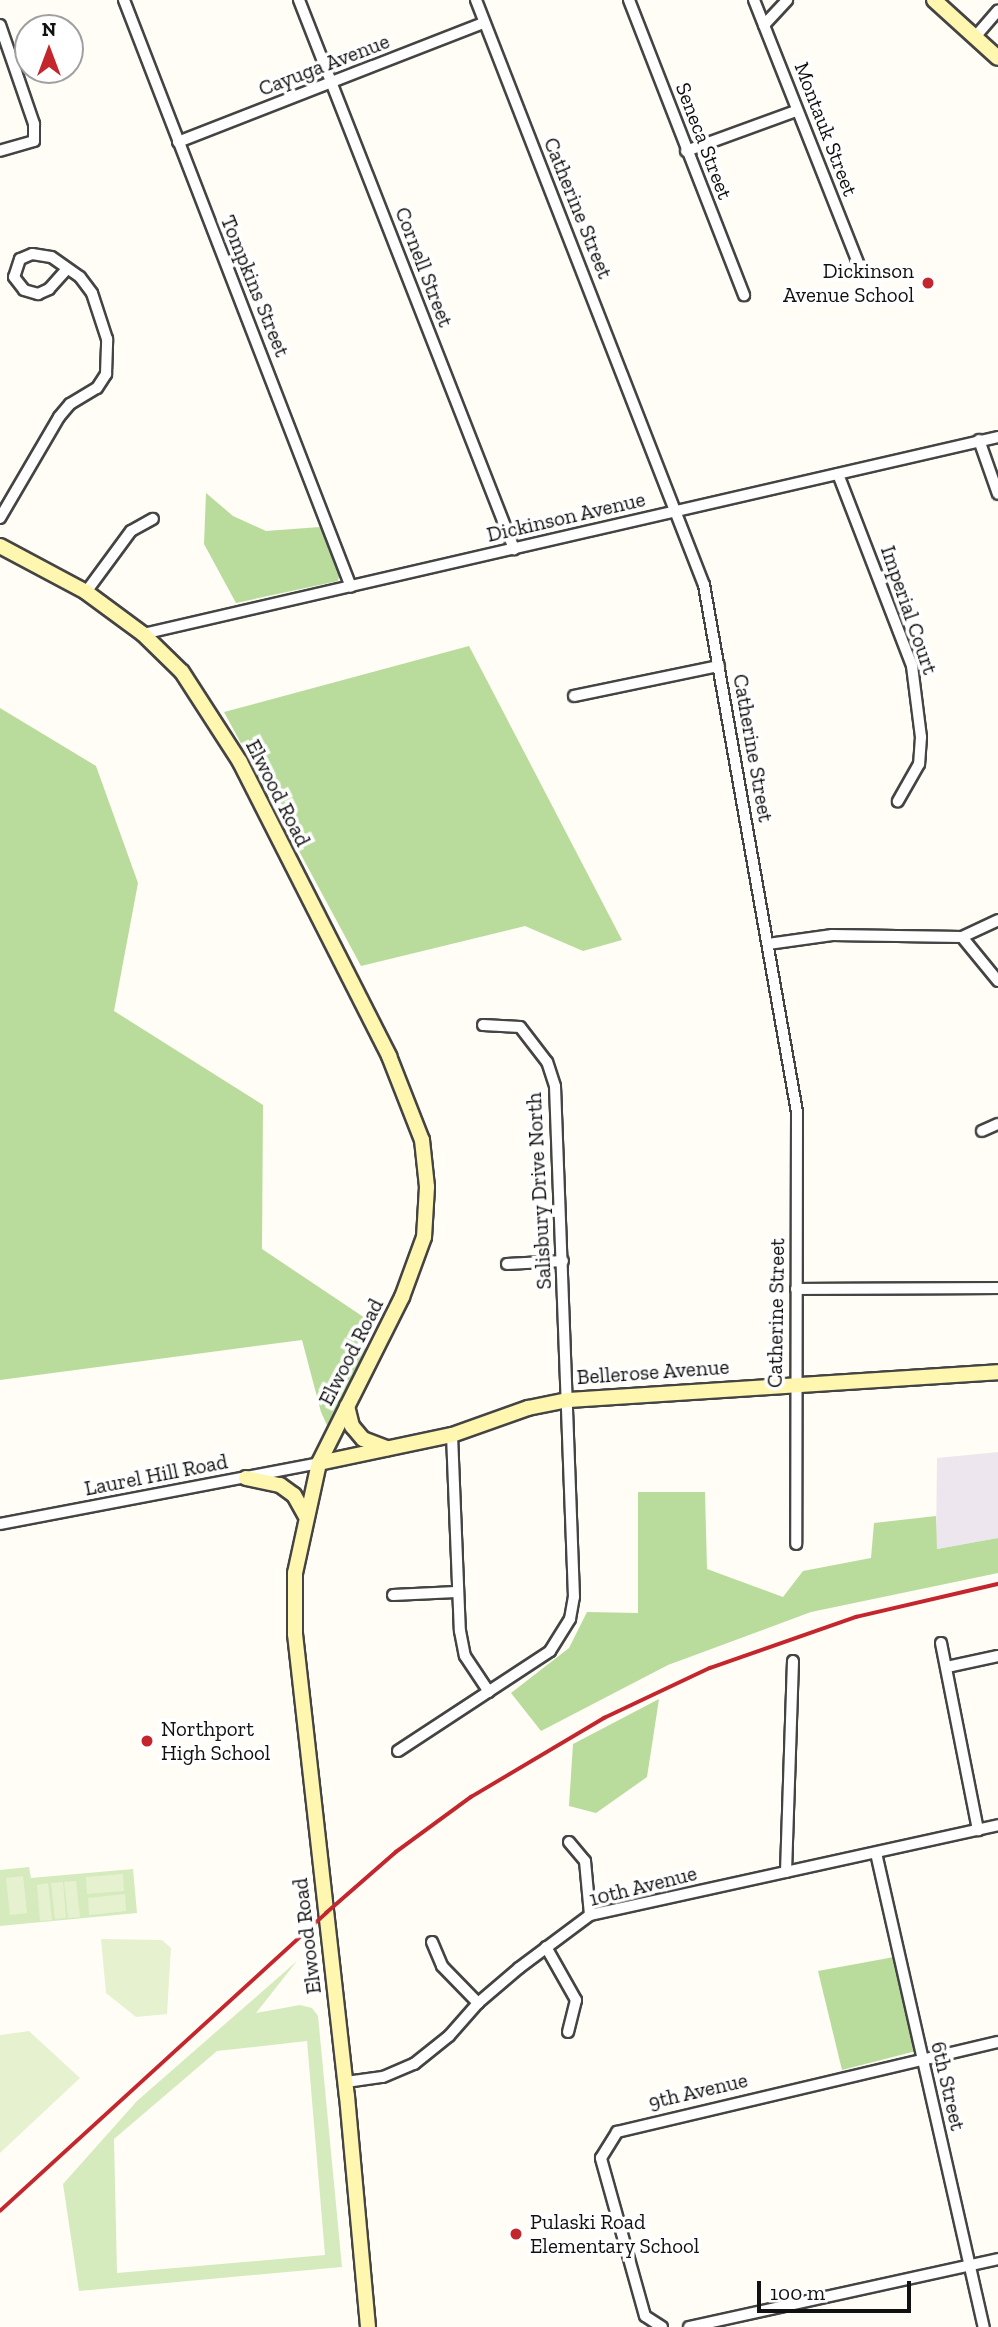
<!DOCTYPE html>
<html>
<head>
<meta charset="utf-8">
<style>
	body { margin:0 }
	#map { position:relative; width:998px; height:2327px; overflow:hidden; background:#fffdf5; font-family:"Zilla Slab",serif }
	div>[style] { position:absolute }
	.industrial>* { inset:0; background:#eee6ef }
	.green>* { inset:0; background:#d5ebbd }
	.forest>* { inset:0; background:#b9dc9c }
	.pitch>* { inset:0; background:#e6f2cf }
	.roads { filter:drop-shadow(2px 0 #444) drop-shadow(-2px 0 #444) drop-shadow(0 2px #444) drop-shadow(0 -2px #444) }
	.street>* { height:10px; margin:-5px; padding:0 5px; transform-origin:5px; border-radius:5px; background:#fff }
	.secondary>* { height:14px; margin:-7px; padding:0 7px; transform-origin:7px; border-radius:7px; background:#fff6b0 }
	.rail>* { height:3.5px; margin:-1.75px; padding:0 1.75px; transform-origin:1.75px; border-radius:1.75px; background:#c4262e }
	.dots>* { width:19px; height:19px; translate:-50% -50%; box-sizing:border-box; border:4px solid #fff; border-radius:50% }
	span { translate:-50% -50%; white-space:nowrap; text-align:center; line-height:1.15; -webkit-text-stroke:7px #fff; paint-order:stroke }
	.street-label { font-size:21px; color:#111 }
	.poi-label { font-size:21px; color:#111 }
	.right { translate:-100% -50%; text-align:right }
	.left { translate:0 -50%; text-align:left }
	.north { position:absolute; left:14px; top:14px; width:70px; height:70px; box-sizing:border-box; background:#fff; border:2px solid #a0a0a0; border-radius:50%; rotate:0deg; font-size:19px; font-weight:700; line-height:28px; text-align:center; color:#111 }
	.north::after { content:''; display:block; margin:auto; width:24px; height:32px; background:#c4262e; clip-path:polygon(50% 0,100% 100%,50% 72%,0 100%) }
	.scale { position:absolute; left:757px; top:2281px; width:154px; height:32px; box-sizing:border-box; border:4px solid #111; border-top:0; padding-left:9px; font-size:21px; line-height:24px; white-space:nowrap; color:#111; -webkit-text-stroke:5px #fff; paint-order:stroke }
</style>
</head>
<body>
<div id="map">
	<div class="industrial">
		<i style="clip-path:polygon(998px 1452px,998px 1538px,936px 1549px,937px 1458px)"></i>
	</div>
	<div class="green">
		<i style="clip-path:polygon(29px 1867px,31px 1878px,133px 1869px,137px 1913px,0 1926px,0 1870px)"></i>
		<i style="clip-path:polygon(evenodd,297px 1961px,256px 2013px,300px 2005px,312px 2008px,318px 2016px,342px 2267px,79px 2291px,63px 2184px,137px 2101px,297px 1961px,307px 2041px,325px 2255px,117px 2273px,114px 2139px,217px 2051px,307px 2041px)"></i>
	</div>
	<div class="forest">
		<i style="clip-path:polygon(206px 493px,233px 516px,266px 531px,320px 527px,341px 567px,338px 581px,236px 603px,204px 544px)"></i>
		<i style="clip-path:polygon(469px 646px,622px 940px,583px 951px,525px 926px,361px 966px,224px 712px)"></i>
		<i style="clip-path:polygon(0 708px,96px 766px,138px 883px,114px 1011px,263px 1105px,262px 1249px,368px 1320px,361px 1389px,339px 1421px,337px 1447px,321px 1412px,302px 1340px,0 1380px)"></i>
		<i style="clip-path:polygon(638px 1492px,705px 1492px,707px 1569px,783px 1597px,803px 1571px,871px 1558px,874px 1523px,936px 1516px,937px 1549px,998px 1538px,998px 1573px,811px 1612px,668px 1665px,541px 1731px,511px 1693px,569px 1648px,587px 1612px,638px 1613px)"></i>
		<i style="clip-path:polygon(659px 1699px,647px 1777px,596px 1813px,569px 1806px,573px 1744px)"></i>
		<i style="clip-path:polygon(894px 1957px,916px 2051px,842px 2070px,818px 1971px)"></i>
	</div>
	<div class="pitch">
		<i style="clip-path:polygon(123px 1874px,124px 1891px,87px 1894px,86px 1877px)"></i>
		<i style="clip-path:polygon(23px 1876px,27px 1913px,10px 1915px,6px 1878px)"></i>
		<i style="clip-path:polygon(76px 1881px,80px 1917px,68px 1918px,64px 1882px)"></i>
		<i style="clip-path:polygon(63px 1882px,66px 1918px,55px 1919px,51px 1883px)"></i>
		<i style="clip-path:polygon(48px 1883px,52px 1920px,40px 1921px,37px 1885px)"></i>
		<i style="clip-path:polygon(125px 1894px,126px 1911px,89px 1915px,88px 1898px)"></i>
		<i style="clip-path:polygon(101px 1939px,162px 1940px,171px 1948px,167px 2014px,136px 2017px,106px 1993px)"></i>
		<i style="clip-path:polygon(29px 2031px,80px 2078px,0 2153px,0 2035px)"></i>
	</div>
	<div class="roads">
		<div class="street">
			<i style="left:124px;top:0;width:629px;rotate:68.86deg"></i>
			<i style="left:299px;top:0;width:590px;rotate:68.61deg"></i>
			<i style="left:476px;top:0;width:628px;rotate:68.71deg"></i>
			<i style="left:704px;top:585px;width:535px;rotate:79.99deg"></i>
			<i style="left:797px;top:1112px;width:432px;rotate:90.1deg"></i>
			<i style="left:629px;top:0;width:317px;rotate:68.7deg"></i>
			<i style="left:754px;top:0;width:294px;rotate:68.4deg"></i>
			<i style="left:0;top:25px;width:105px;rotate:71deg"></i>
			<i style="left:34px;top:124px;width:17px;rotate:90deg"></i>
			<i style="left:34px;top:141px;width:35px;rotate:164deg"></i>
			<i style="left:764px;top:25px;width:34px;rotate:-47deg"></i>
			<i style="left:975px;top:37px;width:35px;rotate:-49deg"></i>
			<i style="left:178px;top:142px;width:328px;rotate:-21.3deg"></i>
			<i style="left:686px;top:151px;width:117px;rotate:-20deg"></i>
			<i style="left:979px;top:440px;width:57px;rotate:70.6deg"></i>
			<i style="left:838px;top:474px;width:206px;rotate:68.9deg"></i>
			<i style="left:912px;top:666px;width:72px;rotate:82.8deg"></i>
			<i style="left:921px;top:737px;width:27px;rotate:94deg"></i>
			<i style="left:919px;top:764px;width:43px;rotate:119.6deg"></i>
			<i style="left:0;top:518px;width:117px;rotate:-59.7deg"></i>
			<i style="left:59px;top:417px;width:17px;rotate:-50deg"></i>
			<i style="left:70px;top:404px;width:31px;rotate:-31deg"></i>
			<i style="left:97px;top:388px;width:17px;rotate:-57deg"></i>
			<i style="left:106px;top:374px;width:35px;rotate:-88deg"></i>
			<i style="left:107px;top:339px;width:48px;rotate:-108.1deg"></i>
			<i style="left:92px;top:293px;width:20px;rotate:-127deg"></i>
			<i style="left:80px;top:277px;width:35px;rotate:-145deg"></i>
			<i style="left:51px;top:257px;width:19px;rotate:-171deg"></i>
			<i style="left:32px;top:254px;width:13px;rotate:157deg"></i>
			<i style="left:20px;top:259px;width:19px;rotate:108deg"></i>
			<i style="left:14px;top:277px;width:16px;rotate:52deg"></i>
			<i style="left:24px;top:290px;width:15px;rotate:16deg"></i>
			<i style="left:38px;top:294px;width:12px;rotate:-24deg"></i>
			<i style="left:49px;top:289px;width:27px;rotate:-48deg"></i>
			<i style="left:86px;top:592px;width:76px;rotate:-53.6deg"></i>
			<i style="left:131px;top:531px;width:25px;rotate:-29deg"></i>
			<i style="left:143px;top:634px;width:877px;rotate:-12.98deg"></i>
			<i style="left:574px;top:696px;width:148px;rotate:-11.7deg"></i>
			<i style="left:962px;top:937px;width:57px;rotate:50.7deg"></i>
			<i style="left:768px;top:944px;width:65px;rotate:-8deg"></i>
			<i style="left:832px;top:935px;width:130px;rotate:0.9deg"></i>
			<i style="left:962px;top:937px;width:40px;rotate:-25deg"></i>
			<i style="left:982px;top:1131px;width:17px;rotate:-24deg"></i>
			<i style="left:507px;top:1264px;width:56px;rotate:-3.1deg"></i>
			<i style="left:796px;top:1289px;width:202px;rotate:-0.3deg"></i>
			<i style="left:452px;top:1435px;width:196px;rotate:87.7deg"></i>
			<i style="left:460px;top:1631px;width:25px;rotate:79deg"></i>
			<i style="left:465px;top:1656px;width:43px;rotate:56.3deg"></i>
			<i style="left:0;top:1524px;width:325px;rotate:-10.8deg"></i>
			<i style="left:393px;top:1595px;width:63px;rotate:-2.7deg"></i>
			<i style="left:941px;top:1643px;width:191px;rotate:78.8deg"></i>
			<i style="left:947px;top:1667px;width:52px;rotate:-12.2deg"></i>
			<i style="left:398px;top:1751px;width:182px;rotate:-33.3deg"></i>
			<i style="left:550px;top:1651px;width:38px;rotate:-58deg"></i>
			<i style="left:570px;top:1619px;width:22px;rotate:-80deg"></i>
			<i style="left:574px;top:1597px;width:511px;rotate:-92.13deg"></i>
			<i style="left:555px;top:1086px;width:25px;rotate:-108deg"></i>
			<i style="left:547px;top:1062px;width:44px;rotate:-127.6deg"></i>
			<i style="left:520px;top:1027px;width:37px;rotate:-177deg"></i>
			<i style="left:569px;top:1842px;width:25px;rotate:50deg"></i>
			<i style="left:585px;top:1861px;width:54px;rotate:84.7deg"></i>
			<i style="left:876px;top:1853px;width:486px;rotate:77.2deg"></i>
			<i style="left:786px;top:1872px;width:211px;rotate:-88.1deg"></i>
			<i style="left:432px;top:1942px;width:26px;rotate:67deg"></i>
			<i style="left:442px;top:1966px;width:52px;rotate:45.8deg"></i>
			<i style="left:546px;top:1947px;width:61px;rotate:60.5deg"></i>
			<i style="left:576px;top:2000px;width:33px;rotate:104deg"></i>
			<i style="left:346px;top:2082px;width:37px;rotate:-8deg"></i>
			<i style="left:383px;top:2077px;width:34px;rotate:-23deg"></i>
			<i style="left:414px;top:2064px;width:45px;rotate:-38.7deg"></i>
			<i style="left:449px;top:2036px;width:44px;rotate:-48.7deg"></i>
			<i style="left:478px;top:2003px;width:54px;rotate:-40.5deg"></i>
			<i style="left:519px;top:1968px;width:89px;rotate:-36.7deg"></i>
			<i style="left:590px;top:1915px;width:418px;rotate:-12.4deg"></i>
			<i style="left:662px;top:2327px;width:20px;rotate:-147deg"></i>
			<i style="left:645px;top:2316px;width:164px;rotate:-105.6deg"></i>
			<i style="left:601px;top:2158px;width:31px;rotate:-58deg"></i>
			<i style="left:617px;top:2132px;width:391px;rotate:-13.3deg"></i>
			<i style="left:689px;top:2327px;width:316px;rotate:-12.4deg"></i>
		</div>
		<div class="secondary">
			<i style="left:934px;top:0;width:86px;rotate:42.2deg"></i>
			<i style="left:0;top:546px;width:98px;rotate:28.1deg"></i>
			<i style="left:86px;top:592px;width:71px;rotate:36.4deg"></i>
			<i style="left:143px;top:634px;width:54px;rotate:44.3deg"></i>
			<i style="left:182px;top:672px;width:107px;rotate:57.2deg"></i>
			<i style="left:240px;top:762px;width:330px;rotate:63.1deg"></i>
			<i style="left:389px;top:1056px;width:90px;rotate:68.6deg"></i>
			<i style="left:422px;top:1140px;width:47px;rotate:83.9deg"></i>
			<i style="left:427px;top:1187px;width:50px;rotate:93.4deg"></i>
			<i style="left:424px;top:1237px;width:64px;rotate:110.1deg"></i>
			<i style="left:402px;top:1297px;width:186px;rotate:116.6deg"></i>
			<i style="left:319px;top:1463px;width:113px;rotate:102.3deg"></i>
			<i style="left:295px;top:1573px;width:61px;rotate:90deg"></i>
			<i style="left:295px;top:1634px;width:465px;rotate:83.6deg"></i>
			<i style="left:347px;top:2096px;width:232px;rotate:84.8deg"></i>
			<i style="left:347px;top:1406px;width:21px;rotate:76deg"></i>
			<i style="left:352px;top:1426px;width:17px;rotate:50deg"></i>
			<i style="left:363px;top:1439px;width:26px;rotate:21deg"></i>
			<i style="left:319px;top:1463px;width:136px;rotate:-11.9deg"></i>
			<i style="left:452px;top:1435px;width:81px;rotate:-19.6deg"></i>
			<i style="left:528px;top:1408px;width:41px;rotate:-11.3deg"></i>
			<i style="left:568px;top:1400px;width:431px;rotate:-3.7deg"></i>
			<i style="left:246px;top:1478px;width:35px;rotate:12deg"></i>
			<i style="left:280px;top:1485px;width:17px;rotate:36deg"></i>
			<i style="left:294px;top:1495px;width:23px;rotate:61deg"></i>
		</div>
	</div>
	<div class="rail">
		<i style="left:0;top:2211px;width:442px;rotate:-42.4deg"></i>
		<i style="left:326px;top:1913px;width:93px;rotate:-41.1deg"></i>
		<i style="left:396px;top:1852px;width:93px;rotate:-36.3deg"></i>
		<i style="left:471px;top:1797px;width:155px;rotate:-30.7deg"></i>
		<i style="left:604px;top:1718px;width:117px;rotate:-25.3deg"></i>
		<i style="left:710px;top:1668px;width:155px;rotate:-19.3deg"></i>
		<i style="left:856px;top:1617px;width:146px;rotate:-13.1deg"></i>
	</div>
	<div class="dots">
		<i style="left:928px;top:283px;background:#c4262e"></i>
		<i style="left:147px;top:1741px;background:#c4262e"></i>
		<i style="left:516px;top:2234px;background:#c4262e"></i>
	</div>
	<div class="street-label">
		<span style="left:324px;top:65px;rotate:-21deg">Cayuga Avenue</span>
		<span style="left:826px;top:129px;rotate:69deg">Montauk Street</span>
		<span style="left:704px;top:141px;rotate:69deg">Seneca Street</span>
		<span style="left:578px;top:208px;rotate:68deg">Catherine Street</span>
		<span style="left:424px;top:267px;rotate:69deg">Cornell Street</span>
		<span style="left:255px;top:286px;rotate:68deg">Tompkins Street</span>
		<span style="left:566px;top:517px;rotate:-13deg">Dickinson Avenue</span>
		<span style="left:909px;top:610px;rotate:71deg">Imperial Court</span>
		<span style="left:753px;top:748px;rotate:80deg">Catherine Street</span>
		<span style="left:278px;top:793px;rotate:63deg">Elwood Road</span>
		<span style="left:539px;top:1191px;rotate:-93deg">Salisbury Drive North</span>
		<span style="left:776px;top:1313px;rotate:-89deg">Catherine Street</span>
		<span style="left:351px;top:1352px;rotate:-63deg">Elwood Road</span>
		<span style="left:653px;top:1372px;rotate:-4deg">Bellerose Avenue</span>
		<span style="left:156px;top:1475px;rotate:-11deg">Laurel Hill Road</span>
		<span style="left:643px;top:1886px;rotate:-14deg">10th Avenue</span>
		<span style="left:307px;top:1936px;rotate:-97deg">Elwood Road</span>
		<span style="left:948px;top:2086px;rotate:77deg">6th Street</span>
		<span style="left:698px;top:2091px;rotate:-13deg">9th Avenue</span>
	</div>
	<div class="poi-label">
		<span class="right" style="left:914px;top:283px">Dickinson<br>Avenue School</span>
		<span class="left" style="left:161px;top:1741px">Northport<br>High School</span>
		<span class="left" style="left:530px;top:2234px">Pulaski Road<br>Elementary School</span>
	</div>
	<div class="north">N</div>
	<div class="scale">100 m</div>
</div>
</body>
</html>
